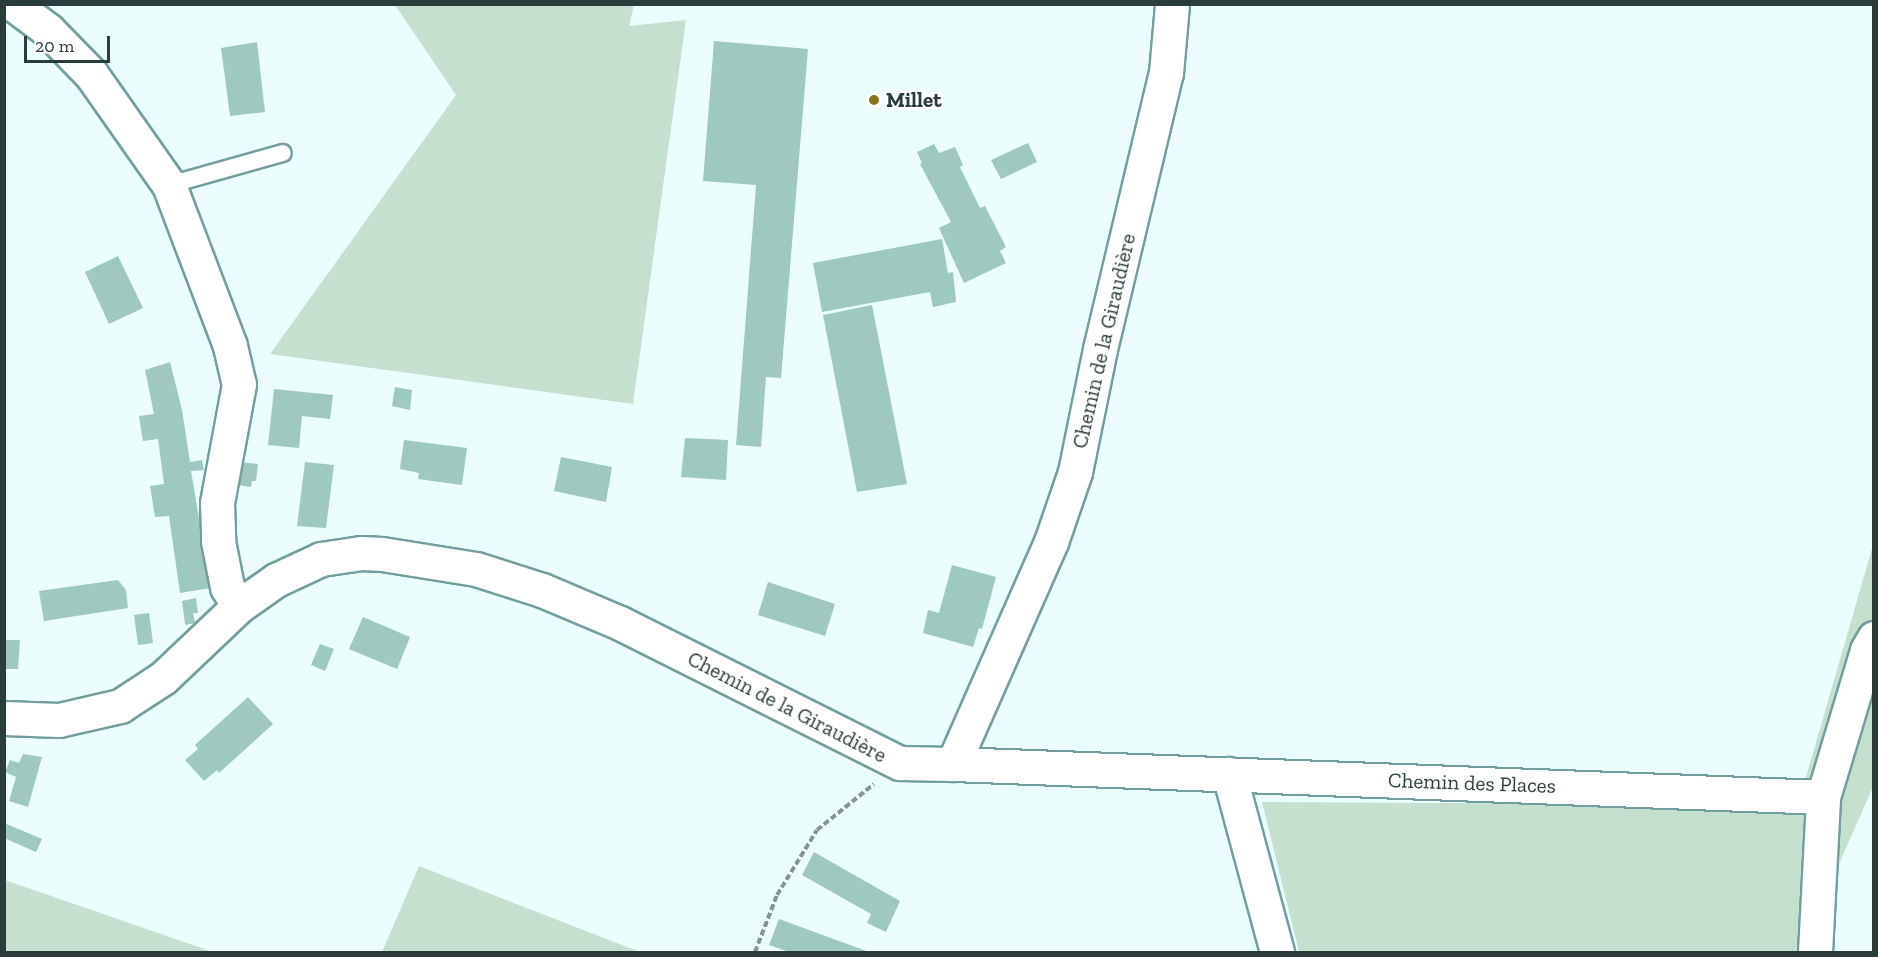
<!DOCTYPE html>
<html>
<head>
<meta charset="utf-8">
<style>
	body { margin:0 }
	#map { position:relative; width:1878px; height:957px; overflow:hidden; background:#ecfdfe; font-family:"Zilla Slab",serif }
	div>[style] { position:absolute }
	.green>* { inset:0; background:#c6e0d0 }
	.building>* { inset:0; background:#9fc8be }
	.path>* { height:4px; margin-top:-2px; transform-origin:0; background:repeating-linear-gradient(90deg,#839595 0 6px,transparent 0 9px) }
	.roads { filter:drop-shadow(2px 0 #739e9f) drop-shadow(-2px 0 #739e9f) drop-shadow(0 2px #739e9f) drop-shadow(0 -2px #739e9f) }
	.service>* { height:16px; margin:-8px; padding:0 8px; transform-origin:8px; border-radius:8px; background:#fff }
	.minor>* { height:33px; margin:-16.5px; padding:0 16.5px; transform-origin:16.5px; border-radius:16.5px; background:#fff }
	.dots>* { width:16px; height:16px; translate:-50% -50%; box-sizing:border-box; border:3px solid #fff; border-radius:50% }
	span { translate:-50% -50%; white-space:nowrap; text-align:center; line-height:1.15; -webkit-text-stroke:5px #fff; paint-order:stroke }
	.poi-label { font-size:21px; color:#2a3c3c; font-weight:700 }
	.left { translate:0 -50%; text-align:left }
	.street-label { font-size:21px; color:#2a3c3c }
	.frame { position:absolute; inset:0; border:6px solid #2a3c3c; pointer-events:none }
	.scale { position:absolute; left:24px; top:36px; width:86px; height:27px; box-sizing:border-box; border:3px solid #2a3c3c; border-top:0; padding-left:8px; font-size:18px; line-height:21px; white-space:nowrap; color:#2a3c3c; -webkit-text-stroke:4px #fff; paint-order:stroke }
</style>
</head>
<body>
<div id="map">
	<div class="green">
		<i style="clip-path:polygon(395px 5px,634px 5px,629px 26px,686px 20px,633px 404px,270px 354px,456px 95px)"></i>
		<i style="clip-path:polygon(1873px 545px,1873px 787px,1839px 864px,1824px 952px,1299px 952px,1262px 802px,1798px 805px)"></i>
		<i style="clip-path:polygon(419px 866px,640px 952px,382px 952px)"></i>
		<i style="clip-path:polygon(5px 880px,213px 952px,5px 952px)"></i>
	</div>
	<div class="building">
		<i style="clip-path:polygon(714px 41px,808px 49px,781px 378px,766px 377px,761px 447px,736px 445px,756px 185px,703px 181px)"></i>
		<i style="clip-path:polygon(257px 42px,265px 112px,230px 116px,221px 48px)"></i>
		<i style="clip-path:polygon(1028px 143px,1037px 162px,1001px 179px,991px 160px)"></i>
		<i style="clip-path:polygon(934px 144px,939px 153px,955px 147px,963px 165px,960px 167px,980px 208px,985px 206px,1006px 247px,1000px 251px,1006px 263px,964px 283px,939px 228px,951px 222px,920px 164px,922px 163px,917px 152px)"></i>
		<i style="clip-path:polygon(942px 239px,948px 273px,953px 272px,956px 302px,933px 307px,930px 292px,822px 312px,813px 263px)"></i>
		<i style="clip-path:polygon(118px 256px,143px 308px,109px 324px,85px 272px)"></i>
		<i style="clip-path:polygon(872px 305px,907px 484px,857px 492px,823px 315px)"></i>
		<i style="clip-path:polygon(170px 362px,182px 410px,190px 462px,202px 460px,204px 470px,191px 471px,211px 588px,180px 593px,169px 516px,155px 517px,150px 486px,164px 484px,158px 439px,143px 441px,139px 416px,154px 414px,145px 370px)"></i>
		<i style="clip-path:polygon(395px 387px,412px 390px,410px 410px,392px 406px)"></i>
		<i style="clip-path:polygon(274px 389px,333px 395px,330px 419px,302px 416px,299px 448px,268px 445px)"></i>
		<i style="clip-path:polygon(685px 438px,728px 440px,726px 480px,681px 477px)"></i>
		<i style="clip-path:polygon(404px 440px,467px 448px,462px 485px,418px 479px,419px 473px,400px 469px)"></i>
		<i style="clip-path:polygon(561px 457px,612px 467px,606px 502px,554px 491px)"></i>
		<i style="clip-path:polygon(239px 462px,258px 464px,256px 481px,252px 481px,251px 487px,237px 485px)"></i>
		<i style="clip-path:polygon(305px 462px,334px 465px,326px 528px,297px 526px)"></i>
		<i style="clip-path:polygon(952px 565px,996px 577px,982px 629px,979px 628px,973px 647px,923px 633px,928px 610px,939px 613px)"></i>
		<i style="clip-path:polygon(118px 580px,126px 590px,128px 608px,44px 621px,39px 591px)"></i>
		<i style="clip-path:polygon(768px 582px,835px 604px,825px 636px,758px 615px)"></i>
		<i style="clip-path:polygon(196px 598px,198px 613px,193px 613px,195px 623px,185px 625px,182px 601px)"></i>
		<i style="clip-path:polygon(149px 613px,153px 643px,138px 645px,134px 615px)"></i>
		<i style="clip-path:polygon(363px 617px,410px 637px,397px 669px,349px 649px)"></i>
		<i style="clip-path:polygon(5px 640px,20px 640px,18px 669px,4px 669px)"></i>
		<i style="clip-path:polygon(320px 644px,334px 649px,325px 671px,311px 665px)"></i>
		<i style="clip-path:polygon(248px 697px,273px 724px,219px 773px,217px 770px,204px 781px,185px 760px,198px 749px,195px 745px)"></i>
		<i style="clip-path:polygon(23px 754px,42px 757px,28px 807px,9px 801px,16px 777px,5px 772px,10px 760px,19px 763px)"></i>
		<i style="clip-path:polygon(4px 823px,42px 839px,36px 852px,4px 838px)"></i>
		<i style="clip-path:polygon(814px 852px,900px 901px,886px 932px,867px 923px,871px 914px,802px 875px)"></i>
		<i style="clip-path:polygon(779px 919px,869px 952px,789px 952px,769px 945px)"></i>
	</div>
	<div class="path">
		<i style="left:755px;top:952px;width:61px;rotate:-68.9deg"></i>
		<i style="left:777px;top:895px;width:76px;rotate:-58.4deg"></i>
		<i style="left:817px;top:830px;width:73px;rotate:-38.9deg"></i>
	</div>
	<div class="roads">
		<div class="service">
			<i style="left:169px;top:185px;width:118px;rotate:-15.7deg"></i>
		</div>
		<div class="minor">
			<i style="left:13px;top:4px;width:44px;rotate:36.6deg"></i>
			<i style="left:48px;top:30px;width:62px;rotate:45.7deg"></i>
			<i style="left:91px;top:74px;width:136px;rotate:54.9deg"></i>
			<i style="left:169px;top:185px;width:172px;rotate:69.2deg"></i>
			<i style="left:230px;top:346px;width:39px;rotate:77deg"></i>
			<i style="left:239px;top:384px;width:121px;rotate:100.5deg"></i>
			<i style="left:217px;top:503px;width:38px;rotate:88deg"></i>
			<i style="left:218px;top:541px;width:47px;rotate:78.9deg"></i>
			<i style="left:227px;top:587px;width:22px;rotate:58deg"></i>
			<i style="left:4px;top:718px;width:55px;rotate:2.1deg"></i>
			<i style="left:59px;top:720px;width:63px;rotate:-12.9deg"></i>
			<i style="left:120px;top:706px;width:51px;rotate:-33.1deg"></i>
			<i style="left:163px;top:678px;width:105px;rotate:-43.5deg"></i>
			<i style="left:239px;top:606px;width:45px;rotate:-35.1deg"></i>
			<i style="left:276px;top:580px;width:50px;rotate:-25deg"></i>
			<i style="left:321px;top:559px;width:40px;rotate:-8.5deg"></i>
			<i style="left:361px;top:553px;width:21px;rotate:3deg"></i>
			<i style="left:382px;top:554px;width:95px;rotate:9.1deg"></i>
			<i style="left:476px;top:569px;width:69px;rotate:17.7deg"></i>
			<i style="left:542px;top:590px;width:85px;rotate:22.9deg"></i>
			<i style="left:620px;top:623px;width:313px;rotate:26.6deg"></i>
			<i style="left:900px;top:763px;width:53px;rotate:1.1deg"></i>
			<i style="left:953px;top:764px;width:243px;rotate:-66.2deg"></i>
			<i style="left:1051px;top:542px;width:74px;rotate:-71.1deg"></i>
			<i style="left:1075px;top:472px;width:126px;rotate:-78.5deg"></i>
			<i style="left:1100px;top:349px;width:284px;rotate:-76.6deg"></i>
			<i style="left:1166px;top:73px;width:69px;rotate:-85deg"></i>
			<i style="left:953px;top:764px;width:871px;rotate:2.17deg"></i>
			<i style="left:1823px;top:797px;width:153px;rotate:-73.3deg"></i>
			<i style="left:1867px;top:650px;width:14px;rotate:-60deg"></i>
			<i style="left:1229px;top:774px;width:184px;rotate:74.9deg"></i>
			<i style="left:1815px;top:952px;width:155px;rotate:-87deg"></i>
		</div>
	</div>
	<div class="dots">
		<i style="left:874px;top:100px;background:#88761a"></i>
	</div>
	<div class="poi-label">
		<span class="left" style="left:886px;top:100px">Millet</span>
	</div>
	<div class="street-label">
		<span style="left:1104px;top:341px;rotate:-77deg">Chemin de la Giraudière</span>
		<span style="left:787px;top:707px;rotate:27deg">Chemin de la Giraudière</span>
		<span style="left:1472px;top:783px;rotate:2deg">Chemin des Places</span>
	</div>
	<div class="frame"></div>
	<div class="scale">20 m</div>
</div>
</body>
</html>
